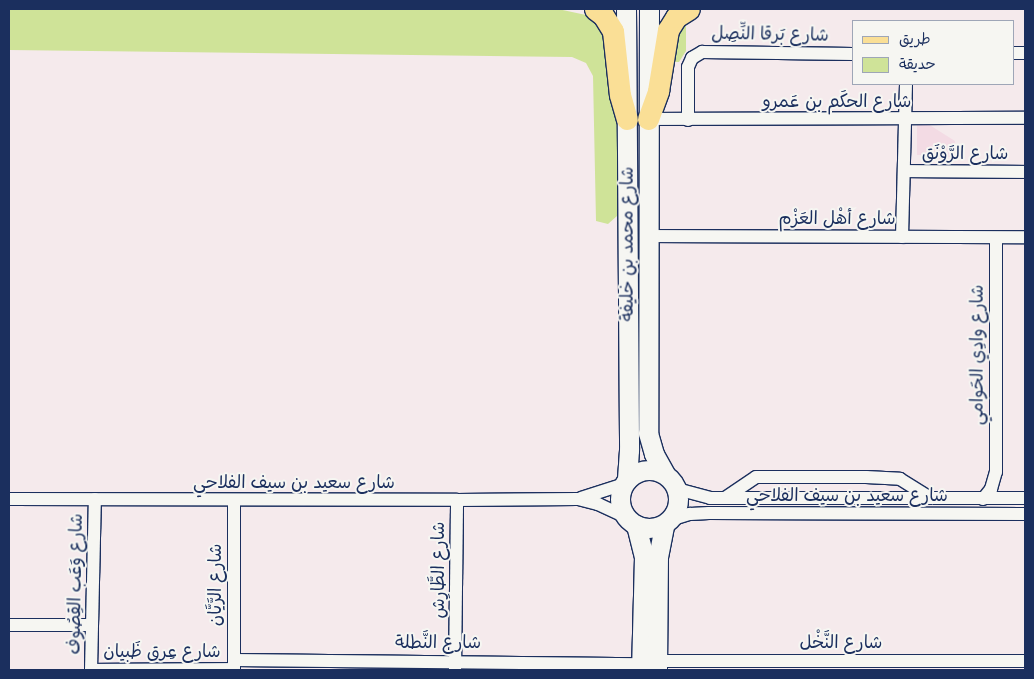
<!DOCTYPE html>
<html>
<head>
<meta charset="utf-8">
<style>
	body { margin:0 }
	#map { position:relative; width:1034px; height:679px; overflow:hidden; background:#f5eaec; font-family:Mynerve,"Playpen Sans Arabic",sans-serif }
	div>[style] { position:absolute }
	.built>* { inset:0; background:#f3dbe4 }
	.green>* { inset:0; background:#cfe398 }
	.roads { filter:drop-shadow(1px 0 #1b2f5e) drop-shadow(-1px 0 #1b2f5e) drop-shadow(0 1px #1b2f5e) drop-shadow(0 -1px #1b2f5e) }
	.street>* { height:12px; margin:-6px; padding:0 6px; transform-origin:6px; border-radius:6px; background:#f6f6f2 }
	.secondary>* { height:19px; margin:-9.5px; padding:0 9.5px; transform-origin:9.5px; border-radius:9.5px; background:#f6f6f2 }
	.secondary>.ring { margin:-9.5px; padding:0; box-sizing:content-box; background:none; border:19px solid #f6f6f2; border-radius:50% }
	.primary>* { height:21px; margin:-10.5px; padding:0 10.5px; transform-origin:10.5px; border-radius:10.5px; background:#fadf96 }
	span { translate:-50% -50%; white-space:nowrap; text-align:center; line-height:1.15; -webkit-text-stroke:4px #f6f6f2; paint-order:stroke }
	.street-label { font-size:18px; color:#1b2f5e }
	.frame { position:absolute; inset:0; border:10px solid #1b2f5e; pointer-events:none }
	.legend { position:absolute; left:852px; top:20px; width:162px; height:65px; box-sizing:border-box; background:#f6f6f2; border:1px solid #9ea6b7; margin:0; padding:6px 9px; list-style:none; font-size:15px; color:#1b2f5e }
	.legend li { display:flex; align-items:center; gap:10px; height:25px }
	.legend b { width:25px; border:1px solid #9ea6b7 }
</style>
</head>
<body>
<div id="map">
	<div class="built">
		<i style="clip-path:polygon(917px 124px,928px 124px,955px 141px,955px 157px,940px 157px,940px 162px,927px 162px,927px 155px,917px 155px)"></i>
	</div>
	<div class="green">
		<i style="clip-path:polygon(9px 9px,558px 9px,586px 15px,599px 20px,617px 91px,617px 216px,608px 224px,596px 221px,593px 76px,586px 63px,572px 57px,9px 50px)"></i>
		<i style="clip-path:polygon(676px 25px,686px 26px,686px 51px,679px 62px,669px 62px)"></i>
	</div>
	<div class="roads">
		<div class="street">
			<i style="left:1013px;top:53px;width:12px"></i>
			<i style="left:648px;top:119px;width:377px;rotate:-0.2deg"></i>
			<i style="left:688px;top:120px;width:53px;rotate:-90deg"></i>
			<i style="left:688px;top:67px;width:10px;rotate:-66deg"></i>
			<i style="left:692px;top:58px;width:12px;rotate:-31deg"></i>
			<i style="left:702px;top:52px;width:151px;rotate:0.8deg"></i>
			<i style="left:904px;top:171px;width:121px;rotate:0.5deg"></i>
			<i style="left:648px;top:236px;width:377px;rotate:0.2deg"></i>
			<i style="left:902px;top:237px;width:153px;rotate:-88.5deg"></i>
			<i style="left:677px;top:489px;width:34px;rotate:15deg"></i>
			<i style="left:710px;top:498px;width:315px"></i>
			<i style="left:581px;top:498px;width:45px;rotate:-18deg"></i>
			<i style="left:725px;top:498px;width:37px;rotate:-34deg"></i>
			<i style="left:756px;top:477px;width:110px"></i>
			<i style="left:866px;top:477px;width:34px;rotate:3deg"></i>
			<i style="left:900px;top:479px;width:36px;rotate:32deg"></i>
			<i style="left:9px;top:499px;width:448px;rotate:0.1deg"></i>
			<i style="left:457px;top:500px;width:121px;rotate:-0.5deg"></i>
			<i style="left:578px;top:499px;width:21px;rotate:14deg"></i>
			<i style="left:598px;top:504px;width:31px;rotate:25deg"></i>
			<i style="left:983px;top:499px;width:13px;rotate:-51deg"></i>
			<i style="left:991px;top:489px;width:18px;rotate:-74deg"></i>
			<i style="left:996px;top:472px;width:234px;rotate:-90deg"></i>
			<i style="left:670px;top:520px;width:21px;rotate:-17deg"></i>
			<i style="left:690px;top:514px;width:19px;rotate:-3deg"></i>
			<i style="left:709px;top:513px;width:316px;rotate:0.2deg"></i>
			<i style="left:9px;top:625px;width:82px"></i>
			<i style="left:234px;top:660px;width:407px;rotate:0.6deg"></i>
			<i style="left:657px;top:661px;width:368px"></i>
			<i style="left:91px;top:670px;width:171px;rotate:-88.7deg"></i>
			<i style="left:91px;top:670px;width:143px;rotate:-0.4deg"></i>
			<i style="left:234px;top:670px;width:170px;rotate:-90deg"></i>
			<i style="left:455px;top:670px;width:170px;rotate:-89.3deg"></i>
		</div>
		<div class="secondary">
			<i style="left:626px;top:9px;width:441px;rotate:89.6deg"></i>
			<i style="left:629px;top:450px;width:30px;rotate:94deg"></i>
			<i style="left:649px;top:9px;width:424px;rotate:90.1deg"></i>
			<i style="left:648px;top:433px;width:22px;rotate:74deg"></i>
			<i style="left:654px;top:454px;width:23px;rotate:61deg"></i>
			<i class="ring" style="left:620px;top:470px;width:39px;height:39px"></i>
			<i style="left:636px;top:525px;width:33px;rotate:76deg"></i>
			<i style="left:644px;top:557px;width:113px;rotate:91.5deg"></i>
			<i style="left:657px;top:670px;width:113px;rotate:-89.5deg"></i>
			<i style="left:658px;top:557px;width:33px;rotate:-79deg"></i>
		</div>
		<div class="primary">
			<i style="left:595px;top:9px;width:10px;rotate:37deg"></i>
			<i style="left:603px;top:15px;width:19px;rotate:58deg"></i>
			<i style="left:613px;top:31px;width:64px;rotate:83.8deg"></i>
			<i style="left:620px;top:95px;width:25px;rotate:74deg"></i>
			<i style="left:648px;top:119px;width:30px;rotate:-70deg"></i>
			<i style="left:658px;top:91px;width:62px;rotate:-80.7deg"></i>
			<i style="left:668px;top:30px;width:15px;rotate:-58deg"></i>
			<i style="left:676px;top:17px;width:15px;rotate:-32deg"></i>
		</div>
	</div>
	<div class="street-label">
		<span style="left:770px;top:35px;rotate:1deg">شارع بَرقا النِّصِل</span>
		<span style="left:837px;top:102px">شارع الحكَم بن عَمرو</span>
		<span style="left:965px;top:154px">شارع الرَّوْنَق</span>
		<span style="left:837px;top:219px">شارع أهْل العَزْم</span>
		<span style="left:628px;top:244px;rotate:-90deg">شارع محمد بن خليفة</span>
		<span style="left:978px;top:355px;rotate:-90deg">شارع وادِي الحَوامي</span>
		<span style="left:294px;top:483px">شارع سعيد بن سيف الفلاحي</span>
		<span style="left:847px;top:496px">شارع سعيد بن سيف الفلاحي</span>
		<span style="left:439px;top:570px;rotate:-90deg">شارع الطَّارِش</span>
		<span style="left:76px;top:584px;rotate:-89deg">شارع وَعَب القِصُوف</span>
		<span style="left:216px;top:585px;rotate:-90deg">شارع الرَّيَّان</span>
		<span style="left:438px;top:643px">شارع النَّطلة</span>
		<span style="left:841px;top:643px">شارع النَّخْل</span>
		<span style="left:162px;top:652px">شارع عِرق ظَبيان</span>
	</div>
	<div class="frame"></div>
	<ul class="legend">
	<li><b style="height:6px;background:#fadf96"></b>طريق</li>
	<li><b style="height:14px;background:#cfe398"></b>حديقة</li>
	</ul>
</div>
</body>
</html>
